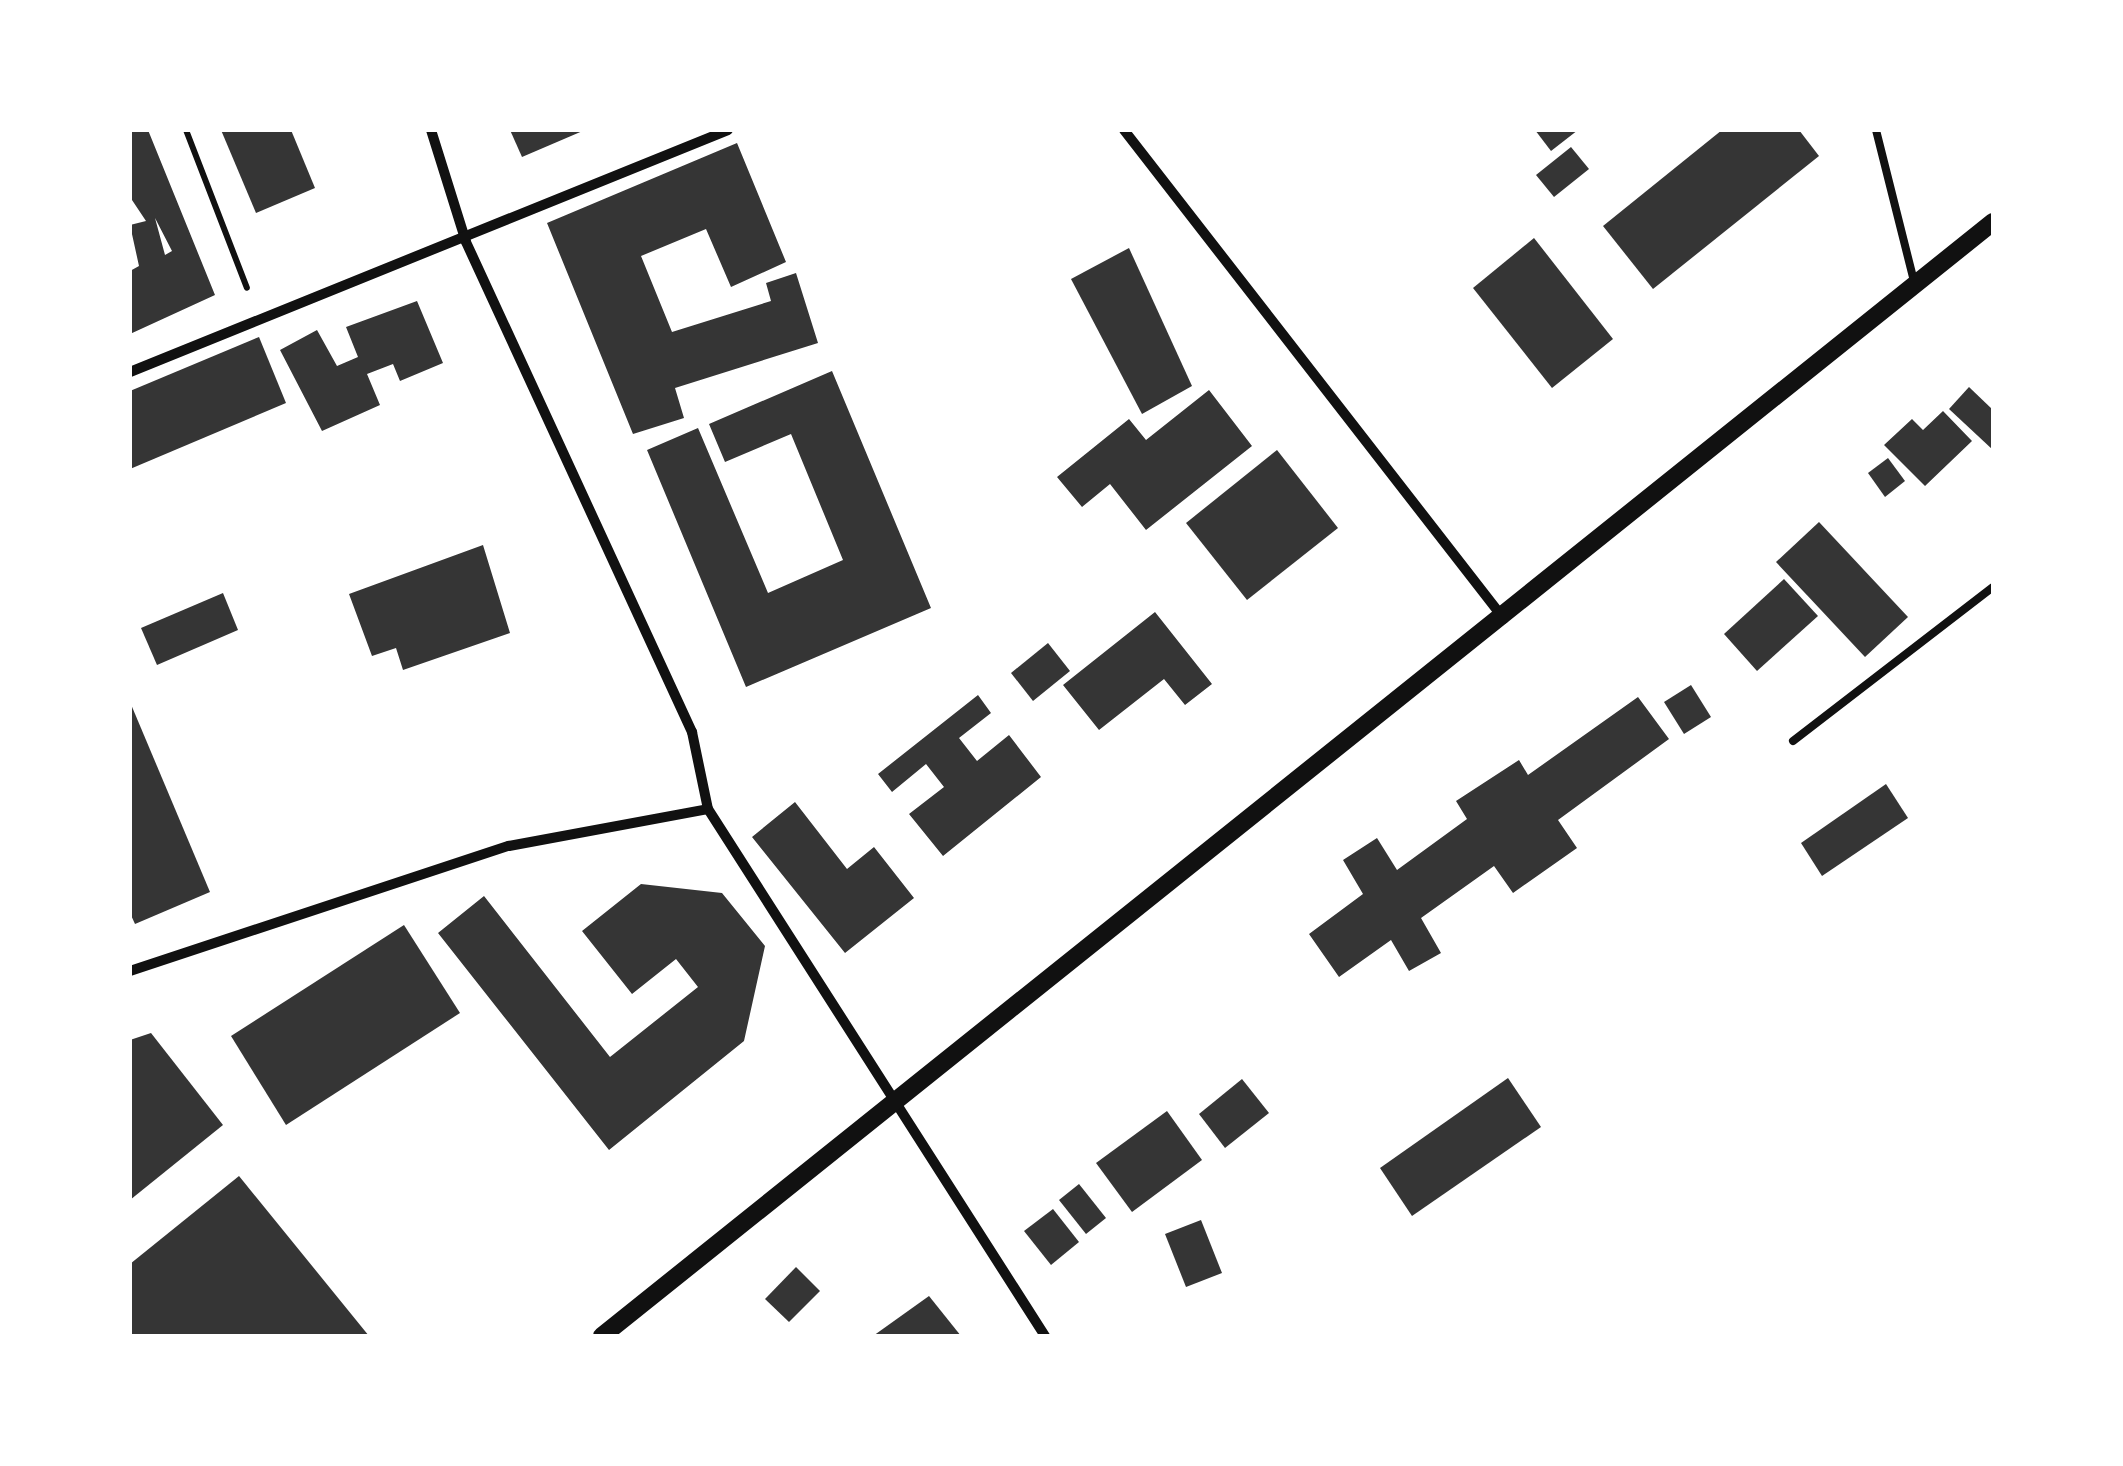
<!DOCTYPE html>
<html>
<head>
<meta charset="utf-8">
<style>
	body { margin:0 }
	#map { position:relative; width:2123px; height:1466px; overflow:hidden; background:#fff; font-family:"Varela Round",sans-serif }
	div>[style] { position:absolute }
	.building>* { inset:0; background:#353535 }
	.path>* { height:6px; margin:-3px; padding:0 3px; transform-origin:3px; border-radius:3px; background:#111 }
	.service>* { height:8px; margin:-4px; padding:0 4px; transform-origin:4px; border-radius:4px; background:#111 }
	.minor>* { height:10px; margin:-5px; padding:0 5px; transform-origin:5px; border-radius:5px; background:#111 }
	.tertiary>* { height:18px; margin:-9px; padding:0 9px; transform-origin:9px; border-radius:9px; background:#111 }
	span { translate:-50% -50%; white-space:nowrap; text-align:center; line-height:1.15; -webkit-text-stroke:10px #fff; paint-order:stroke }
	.frame { position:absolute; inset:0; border:132px solid #fff; pointer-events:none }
</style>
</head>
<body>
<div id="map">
	<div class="building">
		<i style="clip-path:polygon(evenodd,130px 130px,148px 130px,215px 295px,130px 334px,130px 271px,139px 266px,130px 225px,146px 221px,130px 197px,130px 130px,155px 218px,172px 251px,165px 255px,155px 218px)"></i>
		<i style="clip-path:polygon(221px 130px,291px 130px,315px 188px,256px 213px)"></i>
		<i style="clip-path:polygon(510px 130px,585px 130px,522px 157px)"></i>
		<i style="clip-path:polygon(1535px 130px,1578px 130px,1551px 151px)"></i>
		<i style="clip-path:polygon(1722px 130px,1799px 130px,1819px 156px,1653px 289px,1603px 226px)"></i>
		<i style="clip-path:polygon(737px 143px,786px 262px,731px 287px,706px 229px,641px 256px,672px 332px,771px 301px,766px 283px,796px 273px,818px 343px,675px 388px,684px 418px,633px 434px,547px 223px)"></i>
		<i style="clip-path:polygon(1571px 147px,1589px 169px,1554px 197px,1536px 175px)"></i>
		<i style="clip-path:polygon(1534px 238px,1613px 339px,1552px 388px,1473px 288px)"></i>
		<i style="clip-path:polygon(1129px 248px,1192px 386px,1142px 414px,1071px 279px)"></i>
		<i style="clip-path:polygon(417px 301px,443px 363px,400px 381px,393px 364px,367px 374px,380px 405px,322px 431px,280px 350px,317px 330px,337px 366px,358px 357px,346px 327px)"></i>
		<i style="clip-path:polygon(259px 337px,286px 403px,130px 469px,130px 391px)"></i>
		<i style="clip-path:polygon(832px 371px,931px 608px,746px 687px,647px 450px,698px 428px,768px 593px,843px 560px,791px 434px,725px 462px,709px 424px)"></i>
		<i style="clip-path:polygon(1969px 387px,1993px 410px,1993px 450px,1949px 409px)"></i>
		<i style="clip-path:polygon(1209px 390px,1252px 446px,1146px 530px,1110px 484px,1082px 507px,1057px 477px,1129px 419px,1146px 440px)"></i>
		<i style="clip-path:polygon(1943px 411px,1972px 441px,1925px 486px,1884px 445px,1912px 419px,1923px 430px)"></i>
		<i style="clip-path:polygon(1277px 450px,1338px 528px,1247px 600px,1186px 523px)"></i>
		<i style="clip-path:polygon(1888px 458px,1905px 481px,1885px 497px,1868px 473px)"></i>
		<i style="clip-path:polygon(1819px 522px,1908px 617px,1865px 657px,1776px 562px)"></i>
		<i style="clip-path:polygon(483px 545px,510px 633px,403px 670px,396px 648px,372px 656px,349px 594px)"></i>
		<i style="clip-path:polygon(1784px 579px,1818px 616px,1757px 671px,1724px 634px)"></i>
		<i style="clip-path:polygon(223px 593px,238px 630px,157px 665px,141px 628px)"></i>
		<i style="clip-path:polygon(1155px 612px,1212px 684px,1185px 705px,1164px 679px,1099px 730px,1063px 685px)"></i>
		<i style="clip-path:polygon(1048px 643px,1070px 671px,1033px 701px,1011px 673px)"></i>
		<i style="clip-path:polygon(1691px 685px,1711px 717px,1684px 734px,1664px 702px)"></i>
		<i style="clip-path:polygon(978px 695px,991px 713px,959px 738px,977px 761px,1009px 735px,1041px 777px,943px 856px,909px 814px,944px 787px,926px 764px,892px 792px,878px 774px)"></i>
		<i style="clip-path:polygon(1638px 697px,1669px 739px,1558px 820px,1577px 848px,1513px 893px,1494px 866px,1421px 918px,1441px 953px,1409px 971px,1391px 940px,1339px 977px,1309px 934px,1363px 894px,1343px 860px,1377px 838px,1397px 870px,1467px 819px,1456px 801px,1519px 760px,1528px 775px)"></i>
		<i style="clip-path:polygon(130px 702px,210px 892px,135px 924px,130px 913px)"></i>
		<i style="clip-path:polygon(1886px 784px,1908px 818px,1822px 876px,1801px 843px)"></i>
		<i style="clip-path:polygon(795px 802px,847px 869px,874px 847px,914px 898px,845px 953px,752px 837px)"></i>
		<i style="clip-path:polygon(641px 884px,722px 893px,765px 946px,744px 1041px,609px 1150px,438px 933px,484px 896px,610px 1057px,698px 987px,676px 959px,632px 994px,582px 931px)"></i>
		<i style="clip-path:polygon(404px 925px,460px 1013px,286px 1125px,231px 1036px)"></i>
		<i style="clip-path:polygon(151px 1033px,223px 1125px,130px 1200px,130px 1040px)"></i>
		<i style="clip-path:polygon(1508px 1078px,1541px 1127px,1412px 1216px,1380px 1168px)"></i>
		<i style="clip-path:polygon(1242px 1079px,1269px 1113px,1225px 1148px,1199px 1114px)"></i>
		<i style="clip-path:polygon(1167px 1111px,1202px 1160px,1132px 1212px,1096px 1163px)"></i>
		<i style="clip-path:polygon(239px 1176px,369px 1336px,130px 1336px,130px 1264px)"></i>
		<i style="clip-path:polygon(1079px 1184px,1106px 1218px,1086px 1234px,1059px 1200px)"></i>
		<i style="clip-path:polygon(1053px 1209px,1079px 1242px,1051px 1265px,1024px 1231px)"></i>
		<i style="clip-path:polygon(1201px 1220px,1222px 1273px,1186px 1287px,1165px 1234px)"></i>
		<i style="clip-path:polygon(796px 1267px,820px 1291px,789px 1322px,765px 1299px)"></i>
		<i style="clip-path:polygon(929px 1296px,961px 1336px,873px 1336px)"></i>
	</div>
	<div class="path">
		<i style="left:186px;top:130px;width:169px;rotate:68.9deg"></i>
	</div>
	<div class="service">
		<i style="left:1876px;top:130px;width:156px;rotate:75.9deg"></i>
		<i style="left:1793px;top:741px;width:252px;rotate:-37.6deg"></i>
	</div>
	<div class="minor">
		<i style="left:431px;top:130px;width:117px;rotate:72.6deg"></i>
		<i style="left:466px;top:242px;width:540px;rotate:65.24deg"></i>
		<i style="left:692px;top:732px;width:79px;rotate:78.3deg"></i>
		<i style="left:1124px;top:130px;width:619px;rotate:52.15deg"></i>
		<i style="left:130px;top:372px;width:645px;rotate:-22.03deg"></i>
		<i style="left:130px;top:971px;width:399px;rotate:-18.3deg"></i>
		<i style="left:509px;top:846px;width:202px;rotate:-10.5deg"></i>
		<i style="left:708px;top:809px;width:626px;rotate:57.4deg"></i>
	</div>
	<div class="tertiary">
		<i style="left:602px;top:1336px;width:1782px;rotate:-38.69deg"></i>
	</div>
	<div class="frame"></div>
</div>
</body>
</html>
